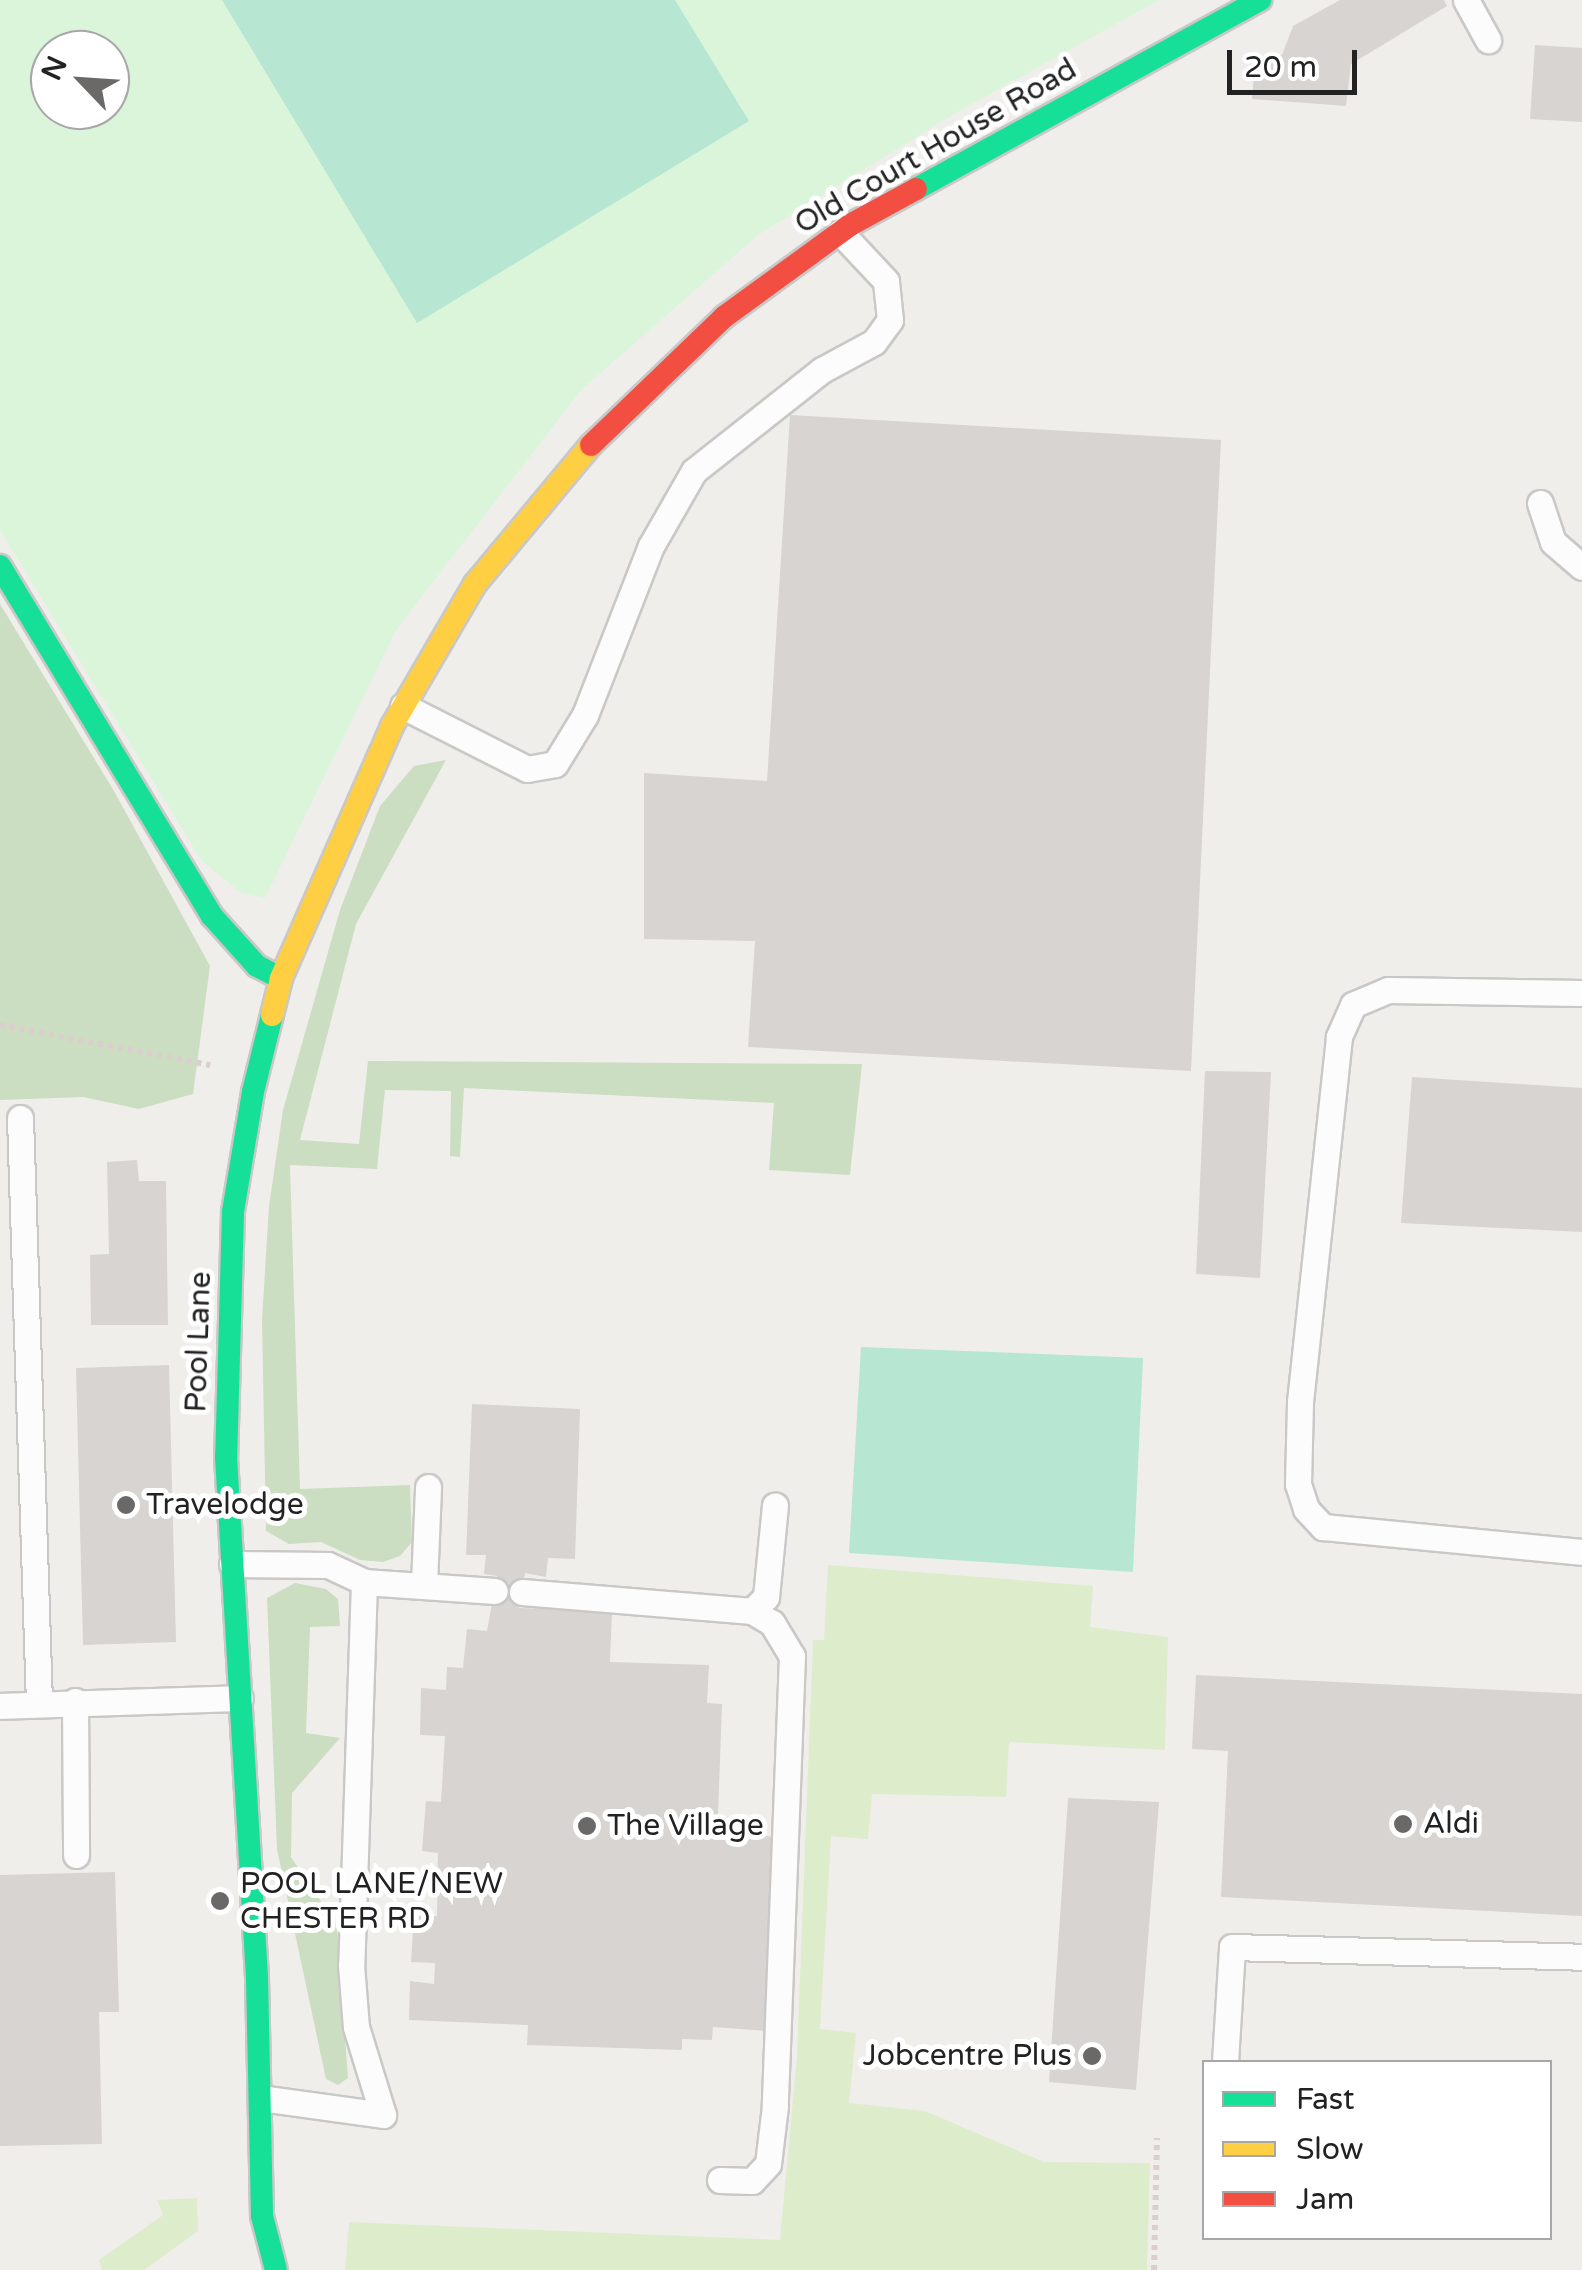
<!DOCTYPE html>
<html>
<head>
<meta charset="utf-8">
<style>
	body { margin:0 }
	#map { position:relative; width:1582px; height:2270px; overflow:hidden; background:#f0eeeb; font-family:"Varela Round",sans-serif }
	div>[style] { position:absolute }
	.grass>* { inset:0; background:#ddeccb }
	.forest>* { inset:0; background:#cbdec1 }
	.park>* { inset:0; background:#daf5da }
	.pitch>* { inset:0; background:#b7e6d2 }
	.building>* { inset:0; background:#d7d4d2 }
	.path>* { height:6px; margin-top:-3px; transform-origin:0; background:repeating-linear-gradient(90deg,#dccecd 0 5px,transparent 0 10px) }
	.roads { filter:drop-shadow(2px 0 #c9c8c7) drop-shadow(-2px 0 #c9c8c7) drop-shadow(0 2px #c9c8c7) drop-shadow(0 -2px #c9c8c7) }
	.lane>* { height:25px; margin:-12.5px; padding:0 12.5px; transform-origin:12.5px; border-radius:12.5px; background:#fdfcfc }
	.fast>* { height:22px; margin:-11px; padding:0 11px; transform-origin:11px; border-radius:11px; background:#16e098 }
	.slow>* { height:22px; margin:-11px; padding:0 11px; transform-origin:11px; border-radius:11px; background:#ffcf43 }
	.jam>* { height:22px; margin:-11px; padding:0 11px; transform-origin:11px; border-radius:11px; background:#f24e42 }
	.dots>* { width:28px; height:28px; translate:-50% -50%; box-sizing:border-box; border:5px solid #fff; border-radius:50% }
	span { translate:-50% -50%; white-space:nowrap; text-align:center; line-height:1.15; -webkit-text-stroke:10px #fff; paint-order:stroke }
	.street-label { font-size:30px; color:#222 }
	.poi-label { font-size:30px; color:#222 }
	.left { translate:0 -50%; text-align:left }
	.right { translate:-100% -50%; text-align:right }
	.legend { position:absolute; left:1202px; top:2060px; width:350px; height:180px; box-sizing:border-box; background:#fff; border:2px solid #a7a7a7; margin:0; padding:12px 18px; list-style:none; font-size:30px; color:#222 }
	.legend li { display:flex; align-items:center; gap:20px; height:50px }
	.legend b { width:50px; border:2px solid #a7a7a7 }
	.north { position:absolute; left:30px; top:30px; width:100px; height:100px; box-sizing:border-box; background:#fff; border:2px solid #a7a7a7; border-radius:50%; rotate:295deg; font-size:28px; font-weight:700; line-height:40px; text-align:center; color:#222 }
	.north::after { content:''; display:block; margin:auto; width:35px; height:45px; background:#6a6968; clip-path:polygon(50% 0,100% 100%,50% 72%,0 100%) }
	.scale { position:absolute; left:1227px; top:50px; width:130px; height:45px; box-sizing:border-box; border:5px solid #222; border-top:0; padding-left:12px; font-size:30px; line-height:35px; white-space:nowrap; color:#222; -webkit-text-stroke:8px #fff; paint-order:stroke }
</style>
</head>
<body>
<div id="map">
	<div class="grass">
		<i style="clip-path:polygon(828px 1565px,1093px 1586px,1090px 1627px,1168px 1637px,1165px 1750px,1009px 1742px,1006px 1797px,872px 1794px,868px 1839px,831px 1836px,820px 2029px,856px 2033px,849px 2103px,925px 2111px,1044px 2162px,1150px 2163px,1147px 2270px,345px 2270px,349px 2222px,780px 2240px,797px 2056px,813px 1640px,824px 1640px)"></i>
		<i style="clip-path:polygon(197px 2198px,198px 2231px,144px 2270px,102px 2270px,99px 2260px,163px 2215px,157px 2200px)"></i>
	</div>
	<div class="forest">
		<i style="clip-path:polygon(0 604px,114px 791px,210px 966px,193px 1094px,139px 1109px,83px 1097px,0 1100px)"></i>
		<i style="clip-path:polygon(446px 760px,356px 924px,300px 1140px,359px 1144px,368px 1061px,862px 1064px,850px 1175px,769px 1170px,774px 1103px,464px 1088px,460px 1157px,450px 1156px,451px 1091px,385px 1090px,377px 1169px,290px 1165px,300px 1489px,410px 1485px,412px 1542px,400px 1556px,383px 1562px,360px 1560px,321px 1542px,289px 1544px,266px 1531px,262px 1320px,269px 1206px,283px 1110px,340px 910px,380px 806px,414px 766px)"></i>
		<i style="clip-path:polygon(295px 1583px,326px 1589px,338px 1599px,340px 1626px,310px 1627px,306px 1733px,340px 1738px,292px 1793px,291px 1857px,337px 1925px,348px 2078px,338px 2085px,326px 2079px,277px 1849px,267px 1598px)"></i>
	</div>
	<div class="park">
		<i style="clip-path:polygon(evenodd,0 0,1159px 0,952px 115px,758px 235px,581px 390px,396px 630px,265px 898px,241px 893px,201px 860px,0 530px,0 0,50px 50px,110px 50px,110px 110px,50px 110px,50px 50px)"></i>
	</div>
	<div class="pitch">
		<i style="clip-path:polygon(222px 0,675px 0,749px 121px,417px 323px)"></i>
		<i style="clip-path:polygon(861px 1347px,1143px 1358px,1133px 1572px,849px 1553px)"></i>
	</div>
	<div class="building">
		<i style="clip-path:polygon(1340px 0,1444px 0,1447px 6px,1351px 64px,1346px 106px,1252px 99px,1255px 60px,1282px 55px,1293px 26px)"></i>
		<i style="clip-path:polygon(1535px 45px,1582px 48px,1582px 122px,1530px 119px)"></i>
		<i style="clip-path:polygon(790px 415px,1221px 440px,1191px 1071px,748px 1047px,755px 941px,644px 939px,644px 773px,767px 781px)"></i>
		<i style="clip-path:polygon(1205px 1071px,1271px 1072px,1260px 1278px,1196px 1274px)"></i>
		<i style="clip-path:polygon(1412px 1077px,1582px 1088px,1582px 1232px,1401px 1223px)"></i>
		<i style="clip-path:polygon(137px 1160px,139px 1181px,166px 1181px,168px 1325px,91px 1325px,90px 1255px,109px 1254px,107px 1162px)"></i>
		<i style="clip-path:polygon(169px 1365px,176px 1642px,83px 1645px,76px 1368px)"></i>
		<i style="clip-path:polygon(472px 1404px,580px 1409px,575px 1559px,548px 1558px,546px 1577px,525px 1573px,519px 1608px,612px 1611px,610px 1662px,709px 1665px,707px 1703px,722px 1704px,718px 1816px,750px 1818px,750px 1835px,778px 1837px,768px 2031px,713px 2027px,712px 2040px,682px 2039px,682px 2050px,527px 2045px,528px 2025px,409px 2020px,410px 1981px,434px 1984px,435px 1963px,411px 1962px,414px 1916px,437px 1916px,438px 1853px,422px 1851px,426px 1801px,441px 1802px,445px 1736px,420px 1735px,421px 1688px,446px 1690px,447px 1667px,463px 1668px,467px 1629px,487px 1631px,497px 1576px,484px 1574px,486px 1555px,466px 1555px)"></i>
		<i style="clip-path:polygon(1196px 1675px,1582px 1694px,1582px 1916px,1221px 1897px,1228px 1751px,1192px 1749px)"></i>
		<i style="clip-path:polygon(1068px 1798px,1159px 1802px,1136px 2090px,1049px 2082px)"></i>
		<i style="clip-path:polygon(115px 1872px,119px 2012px,99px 2012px,102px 2144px,0 2146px,0 1875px)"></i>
	</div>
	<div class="path">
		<i style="left:0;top:1025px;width:214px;rotate:10.8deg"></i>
		<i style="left:1154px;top:2270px;width:132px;rotate:-88.7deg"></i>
	</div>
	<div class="roads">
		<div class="lane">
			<i style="left:1466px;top:0;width:46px;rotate:61.2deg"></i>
			<i style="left:1540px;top:503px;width:41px;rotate:71.6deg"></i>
			<i style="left:1553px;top:542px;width:38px;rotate:41deg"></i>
			<i style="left:403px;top:706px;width:139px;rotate:26.9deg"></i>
			<i style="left:527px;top:769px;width:28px;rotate:-10deg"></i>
			<i style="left:555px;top:764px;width:57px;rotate:-58.5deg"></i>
			<i style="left:585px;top:715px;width:181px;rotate:-68.7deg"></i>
			<i style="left:651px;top:546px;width:86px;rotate:-60.2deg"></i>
			<i style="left:694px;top:471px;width:163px;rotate:-38.3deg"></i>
			<i style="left:822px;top:370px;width:59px;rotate:-28.3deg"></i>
			<i style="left:874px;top:342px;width:27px;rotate:-54deg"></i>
			<i style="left:890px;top:320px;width:39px;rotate:-96deg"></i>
			<i style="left:886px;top:281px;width:67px;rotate:-133.2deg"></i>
			<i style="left:1582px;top:993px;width:194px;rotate:-179.1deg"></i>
			<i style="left:1388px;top:990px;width:38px;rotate:157deg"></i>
			<i style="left:1353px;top:1005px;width:35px;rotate:114deg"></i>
			<i style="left:1339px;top:1037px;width:367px;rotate:96.1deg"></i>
			<i style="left:1300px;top:1402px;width:82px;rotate:91.4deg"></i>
			<i style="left:1298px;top:1484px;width:26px;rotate:72deg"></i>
			<i style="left:1306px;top:1509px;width:25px;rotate:47deg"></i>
			<i style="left:1323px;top:1527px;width:260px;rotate:5.5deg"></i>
			<i style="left:20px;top:1118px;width:584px;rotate:88.14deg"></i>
			<i style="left:232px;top:1564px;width:96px;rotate:0.6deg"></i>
			<i style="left:328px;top:1565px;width:40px;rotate:25deg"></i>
			<i style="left:364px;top:1582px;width:383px;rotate:91.9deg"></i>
			<i style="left:351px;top:1965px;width:62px;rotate:85.4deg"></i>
			<i style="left:356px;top:2027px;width:92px;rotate:72.9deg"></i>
			<i style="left:383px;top:2115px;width:123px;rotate:-172.1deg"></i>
			<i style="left:364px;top:1582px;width:131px;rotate:3.9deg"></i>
			<i style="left:424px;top:1584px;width:97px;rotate:-87.6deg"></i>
			<i style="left:522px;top:1592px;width:231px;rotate:4.7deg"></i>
			<i style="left:752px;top:1611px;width:23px;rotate:31deg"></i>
			<i style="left:772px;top:1623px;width:39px;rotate:59deg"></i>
			<i style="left:792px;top:1656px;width:450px;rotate:92.2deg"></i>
			<i style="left:775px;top:2106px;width:58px;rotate:96.9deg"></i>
			<i style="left:768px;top:2164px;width:23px;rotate:133deg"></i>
			<i style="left:752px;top:2181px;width:32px;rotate:-178deg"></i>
			<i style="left:752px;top:1611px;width:20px;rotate:-45deg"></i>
			<i style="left:766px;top:1597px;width:92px;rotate:-84.4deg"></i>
			<i style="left:75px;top:1701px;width:154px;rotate:89.6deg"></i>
			<i style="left:0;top:1706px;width:240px;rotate:-1.9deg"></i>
			<i style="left:1225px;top:2062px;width:115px;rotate:-86.5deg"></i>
			<i style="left:1232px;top:1947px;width:350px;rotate:1.6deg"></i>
		</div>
		<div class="fast">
			<i style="left:916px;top:189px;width:393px;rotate:-28.8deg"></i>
			<i style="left:0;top:566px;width:409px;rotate:58.8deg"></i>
			<i style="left:212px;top:916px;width:67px;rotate:48deg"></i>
			<i style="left:257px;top:966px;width:27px;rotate:27deg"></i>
			<i style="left:272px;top:1015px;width:79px;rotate:103.9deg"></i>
			<i style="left:253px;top:1092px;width:122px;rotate:99.5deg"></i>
			<i style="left:233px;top:1212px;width:245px;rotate:91.6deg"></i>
			<i style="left:226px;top:1457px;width:521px;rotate:86.59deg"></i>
			<i style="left:257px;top:1977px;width:239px;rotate:88.8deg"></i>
			<i style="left:262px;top:2216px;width:56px;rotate:75.5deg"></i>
		</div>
		<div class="slow">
			<i style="left:272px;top:1015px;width:38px;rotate:-76deg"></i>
			<i style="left:281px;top:978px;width:275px;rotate:-66.2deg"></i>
			<i style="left:392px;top:726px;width:164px;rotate:-59.7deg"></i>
			<i style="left:475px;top:584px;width:181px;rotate:-50.2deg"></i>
		</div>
		<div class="jam">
			<i style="left:591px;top:445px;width:185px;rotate:-43.9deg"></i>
			<i style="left:724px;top:317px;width:156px;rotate:-36.1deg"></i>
			<i style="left:850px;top:225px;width:75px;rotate:-28.6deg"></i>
		</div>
	</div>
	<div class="dots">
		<i style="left:126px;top:1505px;background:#6a6968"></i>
		<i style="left:1403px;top:1824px;background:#6a6968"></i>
		<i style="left:587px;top:1826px;background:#6a6968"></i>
		<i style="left:220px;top:1901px;background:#6a6968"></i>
		<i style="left:1092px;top:2056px;background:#6a6968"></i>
	</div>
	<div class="street-label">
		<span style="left:936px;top:147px;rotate:-30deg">Old Court House Road</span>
		<span style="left:199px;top:1342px;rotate:-88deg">Pool Lane</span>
	</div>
	<div class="poi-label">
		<span class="left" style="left:146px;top:1505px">Travelodge</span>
		<span class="left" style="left:1423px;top:1824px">Aldi</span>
		<span class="left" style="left:607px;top:1826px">The Village</span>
		<span class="left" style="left:240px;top:1901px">POOL LANE/NEW<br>CHESTER RD</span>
		<span class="right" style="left:1072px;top:2056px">Jobcentre Plus</span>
	</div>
	<ul class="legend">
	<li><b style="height:12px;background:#16e098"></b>Fast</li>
	<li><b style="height:12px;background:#ffcf43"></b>Slow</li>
	<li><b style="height:12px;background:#f24e42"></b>Jam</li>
	</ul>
	<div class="north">N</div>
	<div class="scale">20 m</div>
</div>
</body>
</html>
